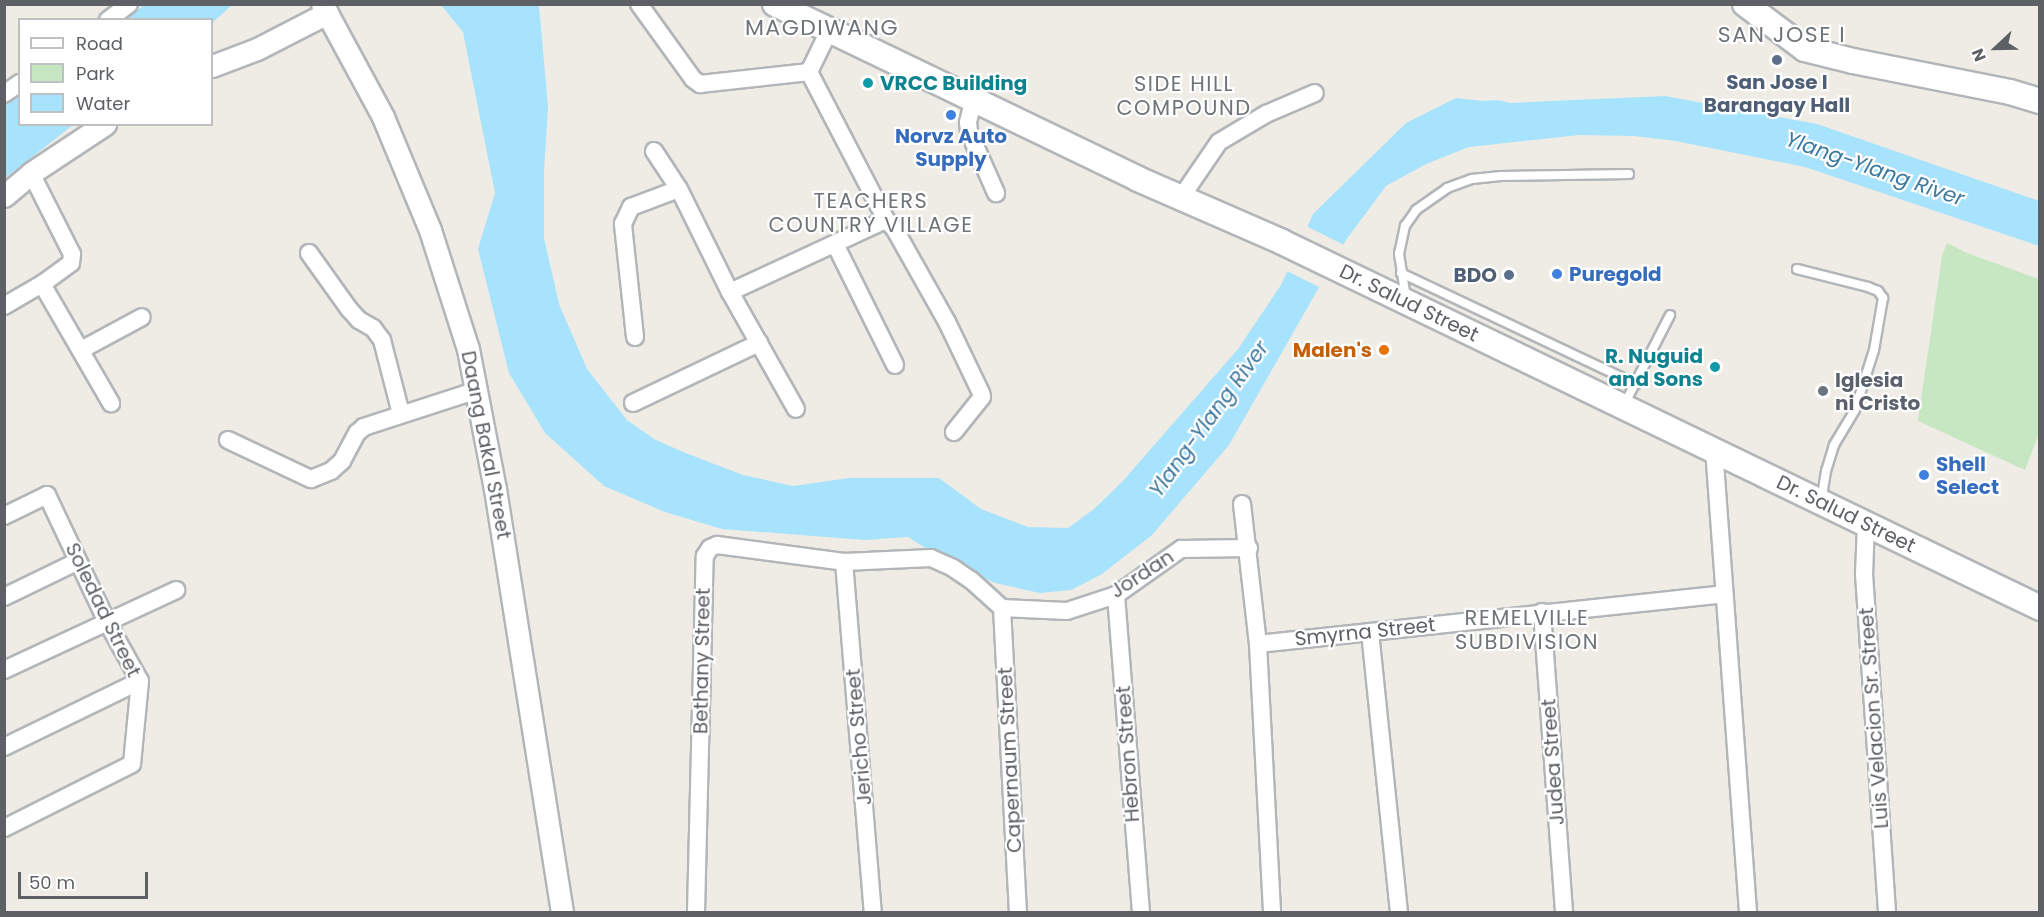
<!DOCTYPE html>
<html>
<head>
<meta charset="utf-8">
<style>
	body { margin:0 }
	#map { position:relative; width:2044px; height:917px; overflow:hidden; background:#efebe5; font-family:Poppins,sans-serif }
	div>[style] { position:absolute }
	.green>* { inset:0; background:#c7e6c2 }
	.water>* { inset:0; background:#a7e3fd }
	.pier>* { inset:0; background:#efebe5 }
	.roads { filter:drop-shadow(2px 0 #b2b6b9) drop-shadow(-2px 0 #b2b6b9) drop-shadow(0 2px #b2b6b9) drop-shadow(0 -2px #b2b6b9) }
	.service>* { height:8px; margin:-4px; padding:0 4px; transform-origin:4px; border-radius:4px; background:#fff }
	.minor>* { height:16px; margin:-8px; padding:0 8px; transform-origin:8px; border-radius:8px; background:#fff }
	.tertiary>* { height:21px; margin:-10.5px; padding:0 10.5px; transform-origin:10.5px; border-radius:10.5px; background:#fff }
	.secondary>* { height:24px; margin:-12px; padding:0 12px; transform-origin:12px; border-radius:12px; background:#fff }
	.dots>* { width:16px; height:16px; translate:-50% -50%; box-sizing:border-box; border:3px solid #fff; border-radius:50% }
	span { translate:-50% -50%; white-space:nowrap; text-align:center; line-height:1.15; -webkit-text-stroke:4.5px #fff; paint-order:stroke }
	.service-label { font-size:20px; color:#4e5e75; font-weight:700 }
	.right { translate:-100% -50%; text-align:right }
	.culture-label { font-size:20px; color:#0d838f; font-weight:700 }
	.left { translate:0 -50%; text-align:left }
	.shop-label { font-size:20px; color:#366cbe; font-weight:700 }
	.street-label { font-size:20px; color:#5d6165 }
	.food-label { font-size:20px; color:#c56008; font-weight:700 }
	.worship-label { font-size:20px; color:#5b616d; font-weight:700 }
	.neighbourhood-label { font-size:21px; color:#6e7477; letter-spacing:1.5px }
	.water-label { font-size:21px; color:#3e799e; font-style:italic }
	.quarter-label { font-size:22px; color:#6e7477; letter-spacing:1.5px }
	.frame { position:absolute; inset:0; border:6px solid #5d6165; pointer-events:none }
	.legend { position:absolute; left:18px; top:18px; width:195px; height:108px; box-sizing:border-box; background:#fff; border:2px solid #bec0c1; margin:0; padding:8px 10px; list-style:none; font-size:18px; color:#5d6165 }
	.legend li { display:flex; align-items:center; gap:12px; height:30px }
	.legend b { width:30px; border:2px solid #bec0c1 }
	.north { position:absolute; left:1966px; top:18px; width:60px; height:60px; -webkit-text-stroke:4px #fff; paint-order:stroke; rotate:248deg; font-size:16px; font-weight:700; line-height:24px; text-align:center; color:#5d6165 }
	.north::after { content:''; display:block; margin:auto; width:21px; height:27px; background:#5d6165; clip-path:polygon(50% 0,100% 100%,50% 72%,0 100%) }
	.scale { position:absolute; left:18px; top:872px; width:130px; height:27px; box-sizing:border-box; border:3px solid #5d6165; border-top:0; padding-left:8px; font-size:18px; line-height:21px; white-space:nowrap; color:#5d6165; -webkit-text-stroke:4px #fff; paint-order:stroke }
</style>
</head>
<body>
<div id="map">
	<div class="green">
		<i style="clip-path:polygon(1947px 243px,1967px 253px,2039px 279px,2039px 433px,2025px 470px,1918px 421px,1942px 256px)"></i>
	</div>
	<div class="water">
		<i style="clip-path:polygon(146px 4px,232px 4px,232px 5px,212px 23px,212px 20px,124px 19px)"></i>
		<i style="clip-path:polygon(441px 5px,539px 5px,548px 107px,544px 170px,544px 238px,559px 304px,587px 369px,627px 420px,654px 439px,683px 452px,743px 475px,793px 486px,849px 478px,939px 478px,981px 509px,1028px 527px,1068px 528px,1094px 509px,1122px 482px,1238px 349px,1281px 285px,1313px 214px,1406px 123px,1456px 98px,1483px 101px,1497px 100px,1510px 103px,1665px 96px,1817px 124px,2039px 201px,2039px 246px,1805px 167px,1676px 141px,1634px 136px,1579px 135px,1469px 147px,1426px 164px,1386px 186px,1346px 240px,1229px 445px,1152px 535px,1102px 574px,1071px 590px,1040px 593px,995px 583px,940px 557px,908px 537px,865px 540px,722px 529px,665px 512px,604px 486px,545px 433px,509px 373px,478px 249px,495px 193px,463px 32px)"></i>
		<i style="clip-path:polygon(19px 93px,20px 124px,73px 125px,5px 178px,5px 105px)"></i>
	</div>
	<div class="pier">
		<i style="clip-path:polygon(1304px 225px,1346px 246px,1323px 289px,1285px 270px)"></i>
	</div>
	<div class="roads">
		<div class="service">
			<i style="left:1797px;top:269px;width:73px;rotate:14.2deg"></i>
			<i style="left:1868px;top:287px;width:11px;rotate:22deg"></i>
			<i style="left:1878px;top:291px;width:9px;rotate:54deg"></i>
			<i style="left:1883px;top:298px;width:53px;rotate:99.8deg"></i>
			<i style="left:1874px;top:350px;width:63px;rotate:107.6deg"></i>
			<i style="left:1855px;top:410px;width:41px;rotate:121deg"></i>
			<i style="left:1834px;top:445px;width:27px;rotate:107deg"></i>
			<i style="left:1826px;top:471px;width:30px;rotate:99deg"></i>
			<i style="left:1401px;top:273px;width:260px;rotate:25.3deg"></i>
			<i style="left:1406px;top:298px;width:45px;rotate:-99deg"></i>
			<i style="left:1399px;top:254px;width:29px;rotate:-78deg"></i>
			<i style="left:1405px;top:226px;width:19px;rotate:-55deg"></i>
			<i style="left:1416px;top:210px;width:38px;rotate:-35deg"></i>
			<i style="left:1447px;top:188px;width:27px;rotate:-20deg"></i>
			<i style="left:1472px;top:179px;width:29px;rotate:-6deg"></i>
			<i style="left:1501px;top:176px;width:128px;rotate:-0.9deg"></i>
			<i style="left:1624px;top:405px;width:101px;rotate:-62.9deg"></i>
		</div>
		<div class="minor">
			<i style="left:639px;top:4px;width:92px;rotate:54.2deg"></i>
			<i style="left:693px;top:79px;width:9px;rotate:36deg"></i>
			<i style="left:700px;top:84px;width:110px;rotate:-6.3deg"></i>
			<i style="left:108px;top:20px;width:26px;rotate:-37deg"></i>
			<i style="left:829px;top:31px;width:46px;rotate:116deg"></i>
			<i style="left:809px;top:72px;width:167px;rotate:62.5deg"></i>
			<i style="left:886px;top:220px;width:11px;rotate:45deg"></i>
			<i style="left:894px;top:228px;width:108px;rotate:60.6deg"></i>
			<i style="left:947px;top:322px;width:79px;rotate:64.4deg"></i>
			<i style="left:981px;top:393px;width:4px;rotate:76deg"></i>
			<i style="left:982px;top:397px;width:45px;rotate:128.7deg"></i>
			<i style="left:4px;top:94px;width:19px;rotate:-35deg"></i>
			<i style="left:973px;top:102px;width:21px;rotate:104deg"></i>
			<i style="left:968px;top:122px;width:10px;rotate:84deg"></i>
			<i style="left:969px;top:132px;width:67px;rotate:66.1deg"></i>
			<i style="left:654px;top:151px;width:45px;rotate:56.7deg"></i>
			<i style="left:679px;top:189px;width:115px;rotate:63.7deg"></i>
			<i style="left:730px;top:292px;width:134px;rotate:60.6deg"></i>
			<i style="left:31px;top:173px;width:91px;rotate:63.2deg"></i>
			<i style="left:72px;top:254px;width:9px;rotate:96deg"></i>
			<i style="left:71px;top:263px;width:36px;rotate:144deg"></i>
			<i style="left:1180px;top:199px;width:69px;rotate:-55.6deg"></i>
			<i style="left:1219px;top:142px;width:55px;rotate:-30.8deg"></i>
			<i style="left:1266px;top:114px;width:53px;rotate:-23.2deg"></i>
			<i style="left:835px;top:244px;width:135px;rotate:63.6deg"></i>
			<i style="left:309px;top:253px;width:69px;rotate:54.5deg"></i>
			<i style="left:349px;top:309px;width:15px;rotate:48deg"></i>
			<i style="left:359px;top:320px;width:16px;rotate:30deg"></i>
			<i style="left:373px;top:328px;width:15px;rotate:53deg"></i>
			<i style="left:382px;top:340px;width:76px;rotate:75.6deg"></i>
			<i style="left:730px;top:292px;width:172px;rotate:-24.8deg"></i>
			<i style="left:4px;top:306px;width:44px;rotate:-30.1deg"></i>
			<i style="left:42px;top:284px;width:138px;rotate:59.9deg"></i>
			<i style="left:635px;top:337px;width:114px;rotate:-96.1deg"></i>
			<i style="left:623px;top:224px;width:19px;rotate:-65deg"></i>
			<i style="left:631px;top:207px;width:51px;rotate:-20.6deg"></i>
			<i style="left:81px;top:350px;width:69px;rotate:-28.4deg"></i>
			<i style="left:633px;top:403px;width:140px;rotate:-25.5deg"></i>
			<i style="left:228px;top:440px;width:92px;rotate:25.2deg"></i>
			<i style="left:311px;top:479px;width:22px;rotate:-22deg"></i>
			<i style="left:331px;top:471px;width:15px;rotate:-42deg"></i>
			<i style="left:342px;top:461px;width:32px;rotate:-62deg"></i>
			<i style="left:357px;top:433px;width:9px;rotate:-41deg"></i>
			<i style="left:364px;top:427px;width:120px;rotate:-18deg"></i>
			<i style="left:1714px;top:449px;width:464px;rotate:85.8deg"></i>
			<i style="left:1242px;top:504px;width:141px;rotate:83.5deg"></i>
			<i style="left:1258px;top:644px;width:268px;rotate:87deg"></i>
			<i style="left:4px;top:516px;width:48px;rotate:-26deg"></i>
			<i style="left:47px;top:495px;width:138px;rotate:64.7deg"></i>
			<i style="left:106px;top:620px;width:70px;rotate:60.9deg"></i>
			<i style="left:140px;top:681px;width:83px;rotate:95.5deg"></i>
			<i style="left:132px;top:764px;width:143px;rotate:153.4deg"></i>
			<i style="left:1866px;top:523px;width:51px;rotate:92.2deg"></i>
			<i style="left:1864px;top:574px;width:339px;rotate:86.1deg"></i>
			<i style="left:844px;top:562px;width:351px;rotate:85.3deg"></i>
			<i style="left:1116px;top:595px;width:318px;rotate:85.5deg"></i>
			<i style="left:4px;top:597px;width:82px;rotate:-25.9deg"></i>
			<i style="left:1002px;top:608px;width:304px;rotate:87deg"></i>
			<i style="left:1002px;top:608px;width:65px;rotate:2.6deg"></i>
			<i style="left:1067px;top:611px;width:52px;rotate:-18.1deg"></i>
			<i style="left:1116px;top:595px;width:80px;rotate:-35.3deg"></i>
			<i style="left:1181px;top:549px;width:68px;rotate:-0.8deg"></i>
			<i style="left:1542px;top:612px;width:301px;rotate:85.8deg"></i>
			<i style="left:1370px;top:632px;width:281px;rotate:84.1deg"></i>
			<i style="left:1258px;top:644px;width:468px;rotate:-6.1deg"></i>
			<i style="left:4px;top:670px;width:190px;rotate:-24.9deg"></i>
			<i style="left:4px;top:747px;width:151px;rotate:-25.9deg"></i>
			<i style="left:696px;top:912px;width:356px;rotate:-88.6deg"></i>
			<i style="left:705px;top:556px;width:9px;rotate:-58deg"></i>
			<i style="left:710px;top:548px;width:8px;rotate:-23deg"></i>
			<i style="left:717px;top:545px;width:128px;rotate:7.6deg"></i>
			<i style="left:844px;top:562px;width:87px;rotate:-2.6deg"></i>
			<i style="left:931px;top:558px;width:24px;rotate:24deg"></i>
			<i style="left:953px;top:568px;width:22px;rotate:34deg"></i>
			<i style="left:971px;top:580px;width:42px;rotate:42.1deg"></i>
		</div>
		<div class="tertiary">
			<i style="left:322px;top:4px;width:128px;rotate:61.6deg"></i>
			<i style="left:383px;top:117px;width:122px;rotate:67.4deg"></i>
			<i style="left:430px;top:230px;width:125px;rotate:72.3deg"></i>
			<i style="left:468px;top:349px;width:143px;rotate:79.1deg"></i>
			<i style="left:495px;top:489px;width:428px;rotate:81deg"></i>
			<i style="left:212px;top:66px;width:48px;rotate:-20.7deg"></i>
			<i style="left:257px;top:49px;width:79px;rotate:-27.2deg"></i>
			<i style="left:4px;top:196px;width:35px;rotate:-40deg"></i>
			<i style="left:31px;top:173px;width:89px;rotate:-33.5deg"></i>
		</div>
		<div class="secondary">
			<i style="left:775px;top:4px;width:403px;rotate:25.7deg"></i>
			<i style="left:1138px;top:179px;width:157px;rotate:23.6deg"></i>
			<i style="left:1282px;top:242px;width:842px;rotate:25.77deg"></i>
			<i style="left:1745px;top:4px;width:75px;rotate:36.9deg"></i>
			<i style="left:1805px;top:49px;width:49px;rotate:14deg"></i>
			<i style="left:1853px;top:61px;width:160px;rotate:11.2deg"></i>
			<i style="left:2010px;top:92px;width:31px;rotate:17deg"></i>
		</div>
	</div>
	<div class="dots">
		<i style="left:1777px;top:60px;background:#5c6f8a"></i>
		<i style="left:868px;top:83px;background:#0f9aa8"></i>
		<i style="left:951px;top:115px;background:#3f7fe0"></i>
		<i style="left:1557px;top:274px;background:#3f7fe0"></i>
		<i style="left:1509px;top:275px;background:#5c6f8a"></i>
		<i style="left:1384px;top:350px;background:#e8710a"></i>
		<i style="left:1715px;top:367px;background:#0f9aa8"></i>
		<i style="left:1823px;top:391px;background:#6b7280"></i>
		<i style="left:1924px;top:475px;background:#3f7fe0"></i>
	</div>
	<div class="service-label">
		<span style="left:1777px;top:94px">San Jose I<br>Barangay Hall</span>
		<span class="right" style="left:1497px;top:275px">BDO</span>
	</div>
	<div class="culture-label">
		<span class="left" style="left:880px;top:83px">VRCC Building</span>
		<span class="right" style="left:1703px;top:368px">R. Nuguid<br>and Sons</span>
	</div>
	<div class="shop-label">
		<span style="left:951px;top:148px">Norvz Auto<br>Supply</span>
		<span class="left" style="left:1569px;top:274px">Puregold</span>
		<span class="left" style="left:1936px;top:476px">Shell<br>Select</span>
	</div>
	<div class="street-label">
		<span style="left:1409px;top:303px;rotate:26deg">Dr. Salud Street</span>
		<span style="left:486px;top:445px;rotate:79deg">Daang Bakal Street</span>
		<span style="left:1846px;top:514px;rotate:26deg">Dr. Salud Street</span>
		<span style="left:1142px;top:574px;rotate:-33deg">Jordan</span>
		<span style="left:103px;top:610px;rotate:64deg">Soledad Street</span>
		<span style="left:1365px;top:632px;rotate:-6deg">Smyrna Street</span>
		<span style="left:702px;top:661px;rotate:-89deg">Bethany Street</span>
		<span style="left:1874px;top:718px;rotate:-94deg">Luis Velacion Sr. Street</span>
		<span style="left:859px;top:737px;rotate:-95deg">Jericho Street</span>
		<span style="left:1128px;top:754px;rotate:-94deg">Hebron Street</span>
		<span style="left:1010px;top:760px;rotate:-93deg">Capernaum Street</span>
		<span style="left:1553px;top:762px;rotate:-94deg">Judea Street</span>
	</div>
	<div class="food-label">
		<span class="right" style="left:1372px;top:350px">Malen's</span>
	</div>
	<div class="worship-label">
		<span class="left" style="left:1835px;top:392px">Iglesia<br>ni Cristo</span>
	</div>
	<div class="neighbourhood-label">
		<span style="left:1184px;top:96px">SIDE HILL<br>COMPOUND</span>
		<span style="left:871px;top:213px">TEACHERS<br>COUNTRY VILLAGE</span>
		<span style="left:1527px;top:630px">REMELVILLE<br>SUBDIVISION</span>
	</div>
	<div class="water-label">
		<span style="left:1875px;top:169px;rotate:19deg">Ylang-Ylang River</span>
		<span style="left:1209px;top:419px;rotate:-54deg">Ylang-Ylang River</span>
	</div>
	<div class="quarter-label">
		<span style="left:822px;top:28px">MAGDIWANG</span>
		<span style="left:1782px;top:35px">SAN JOSE I</span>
	</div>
	<div class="frame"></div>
	<ul class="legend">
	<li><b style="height:8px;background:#fff"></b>Road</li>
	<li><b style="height:16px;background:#c7e6c2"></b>Park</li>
	<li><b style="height:16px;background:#a7e3fd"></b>Water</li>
	</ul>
	<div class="north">N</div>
	<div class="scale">50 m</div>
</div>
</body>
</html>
